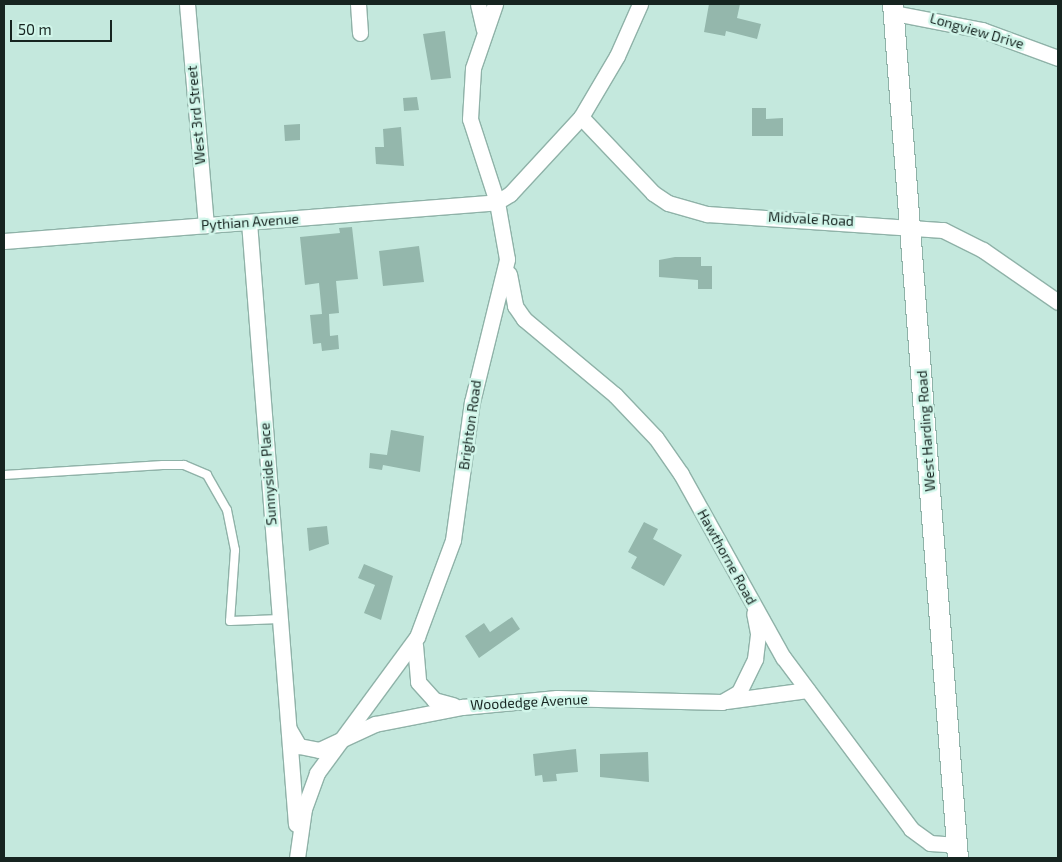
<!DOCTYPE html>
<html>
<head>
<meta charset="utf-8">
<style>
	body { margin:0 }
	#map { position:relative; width:1062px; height:862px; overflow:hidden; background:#c4e8dd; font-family:"Exo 2",sans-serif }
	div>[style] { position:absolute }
	.building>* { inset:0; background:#94b7ac }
	.roads { filter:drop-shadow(1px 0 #8fb2a8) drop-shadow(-1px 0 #8fb2a8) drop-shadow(0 1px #8fb2a8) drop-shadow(0 -1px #8fb2a8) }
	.lane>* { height:8px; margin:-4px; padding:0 4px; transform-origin:4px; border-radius:4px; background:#fff }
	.street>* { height:15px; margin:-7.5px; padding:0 7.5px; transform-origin:7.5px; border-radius:7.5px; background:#fff }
	.secondary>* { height:20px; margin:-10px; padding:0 10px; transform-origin:10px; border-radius:10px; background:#fff }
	span { translate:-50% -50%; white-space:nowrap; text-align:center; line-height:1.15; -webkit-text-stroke:5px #d1f6ea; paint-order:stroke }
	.street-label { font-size:14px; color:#162420 }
	.frame { position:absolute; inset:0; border:5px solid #162420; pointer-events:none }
	.scale { position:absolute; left:10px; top:20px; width:102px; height:22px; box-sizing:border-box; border:2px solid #162420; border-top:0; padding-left:6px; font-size:15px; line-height:18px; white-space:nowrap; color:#162420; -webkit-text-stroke:4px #d1f6ea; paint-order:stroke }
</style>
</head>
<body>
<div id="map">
	<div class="building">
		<i style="clip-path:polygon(709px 4px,740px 4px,737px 18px,761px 24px,757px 39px,726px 31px,725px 36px,704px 32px)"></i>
		<i style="clip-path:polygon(445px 31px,451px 78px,431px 80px,423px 34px)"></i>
		<i style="clip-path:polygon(417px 97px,419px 110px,404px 111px,403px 98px)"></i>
		<i style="clip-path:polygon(752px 108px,766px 108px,766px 119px,783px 118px,783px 136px,752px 136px)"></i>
		<i style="clip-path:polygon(300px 124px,300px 140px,285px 141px,284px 125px)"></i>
		<i style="clip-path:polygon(401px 127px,404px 166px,376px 164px,375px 147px,384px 147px,383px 129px)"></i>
		<i style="clip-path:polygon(352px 227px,358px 279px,336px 281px,339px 313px,329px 314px,330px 336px,338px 335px,339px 349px,322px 351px,321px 343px,313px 344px,310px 315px,322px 314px,319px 283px,305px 285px,300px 237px,340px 233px,339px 228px)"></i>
		<i style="clip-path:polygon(419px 246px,424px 282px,383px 286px,379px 251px)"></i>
		<i style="clip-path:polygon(675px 257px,701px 257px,701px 266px,712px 266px,712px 289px,698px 289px,698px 280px,659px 277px,659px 260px)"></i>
		<i style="clip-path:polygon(391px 430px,424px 436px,420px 472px,383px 465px,382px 470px,369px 468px,370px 453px,387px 455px)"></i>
		<i style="clip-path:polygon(644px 522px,658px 529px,653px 539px,682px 555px,664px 586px,631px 568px,637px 557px,628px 552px)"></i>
		<i style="clip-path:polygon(327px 526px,329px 544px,309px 551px,307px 528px)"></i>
		<i style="clip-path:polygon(364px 564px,393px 576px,381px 620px,364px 613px,375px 585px,358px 578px)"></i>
		<i style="clip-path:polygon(512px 617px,520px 629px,479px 658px,465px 636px,484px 623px,490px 632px)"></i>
		<i style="clip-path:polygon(576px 749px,578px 772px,556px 774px,557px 781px,543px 782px,542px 775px,535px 776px,533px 754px)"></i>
		<i style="clip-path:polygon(648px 752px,649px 782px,600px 777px,600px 754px)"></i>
	</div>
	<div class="roads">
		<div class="lane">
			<i style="left:4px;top:475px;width:159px;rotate:-3.6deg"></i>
			<i style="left:163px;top:465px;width:21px"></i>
			<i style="left:184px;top:465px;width:25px;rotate:23deg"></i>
			<i style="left:207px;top:475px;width:40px;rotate:60.3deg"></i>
			<i style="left:227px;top:510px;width:41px;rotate:78.7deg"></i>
			<i style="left:235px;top:550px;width:71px;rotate:94deg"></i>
			<i style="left:230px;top:621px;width:50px;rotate:-2.3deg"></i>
		</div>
		<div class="street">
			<i style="left:187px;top:4px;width:222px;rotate:85.1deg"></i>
			<i style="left:358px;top:4px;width:29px;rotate:86deg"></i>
			<i style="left:478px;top:4px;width:26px;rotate:77deg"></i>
			<i style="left:894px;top:13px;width:90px;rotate:10.9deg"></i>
			<i style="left:982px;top:30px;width:81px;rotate:20.2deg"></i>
			<i style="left:581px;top:117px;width:105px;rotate:46.5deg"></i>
			<i style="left:653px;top:193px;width:18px;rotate:34deg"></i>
			<i style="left:668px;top:203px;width:41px;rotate:15.8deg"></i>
			<i style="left:707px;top:214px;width:237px;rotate:3.9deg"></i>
			<i style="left:943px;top:230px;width:45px;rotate:26.6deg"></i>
			<i style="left:983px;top:250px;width:91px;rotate:34.7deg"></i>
			<i style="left:249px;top:222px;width:604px;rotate:85.54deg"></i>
			<i style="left:4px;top:241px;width:495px;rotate:-4.5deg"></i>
			<i style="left:497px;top:202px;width:15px;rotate:-32deg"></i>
			<i style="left:510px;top:194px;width:105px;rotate:-47.3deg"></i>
			<i style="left:581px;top:117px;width:71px;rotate:-59.5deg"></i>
			<i style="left:617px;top:56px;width:57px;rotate:-66.1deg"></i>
			<i style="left:509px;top:274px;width:33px;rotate:79deg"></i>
			<i style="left:515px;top:306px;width:16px;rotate:55deg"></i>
			<i style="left:524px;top:319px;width:119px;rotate:39.9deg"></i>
			<i style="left:615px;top:395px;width:59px;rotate:46.4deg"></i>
			<i style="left:656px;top:438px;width:44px;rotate:55.2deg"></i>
			<i style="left:681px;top:474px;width:210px;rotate:60.9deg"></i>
			<i style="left:783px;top:657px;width:214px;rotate:53.3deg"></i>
			<i style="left:911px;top:829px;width:24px;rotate:36deg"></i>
			<i style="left:930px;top:843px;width:27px;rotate:4deg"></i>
			<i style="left:415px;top:645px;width:37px;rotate:85deg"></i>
			<i style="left:418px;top:682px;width:24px;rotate:48deg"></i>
			<i style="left:434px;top:700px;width:20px;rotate:15deg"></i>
			<i style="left:726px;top:701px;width:82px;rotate:-7.7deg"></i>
			<i style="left:289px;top:729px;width:20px;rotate:60deg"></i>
			<i style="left:299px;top:746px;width:20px;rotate:11deg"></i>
			<i style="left:319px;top:750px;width:62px;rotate:-24.9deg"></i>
			<i style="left:375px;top:724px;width:89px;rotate:-11.1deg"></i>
			<i style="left:462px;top:707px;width:95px;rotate:-5.4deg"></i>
			<i style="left:557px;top:698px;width:165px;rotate:1.4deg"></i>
			<i style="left:722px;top:702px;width:20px;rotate:-30deg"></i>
			<i style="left:739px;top:692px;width:37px;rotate:-64deg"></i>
			<i style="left:755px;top:659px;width:26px;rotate:-83deg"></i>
			<i style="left:758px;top:633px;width:20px;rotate:-101deg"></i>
			<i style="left:297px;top:858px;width:49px;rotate:-81.9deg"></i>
			<i style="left:304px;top:809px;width:38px;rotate:-70deg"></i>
			<i style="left:317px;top:773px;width:169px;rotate:-53.7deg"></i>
			<i style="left:417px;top:637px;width:103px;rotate:-69.6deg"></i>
			<i style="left:453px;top:540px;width:139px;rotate:-82.2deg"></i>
			<i style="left:472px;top:402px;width:147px;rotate:-76.2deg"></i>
			<i style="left:507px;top:259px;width:58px;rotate:-100deg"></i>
			<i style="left:497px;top:202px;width:87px;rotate:-108deg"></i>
			<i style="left:470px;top:119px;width:51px;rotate:-86.6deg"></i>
			<i style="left:473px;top:68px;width:68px;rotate:-71deg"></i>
		</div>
		<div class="secondary">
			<i style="left:893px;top:4px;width:856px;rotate:85.65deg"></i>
		</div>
	</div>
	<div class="street-label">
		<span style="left:977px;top:31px;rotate:16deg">Longview Drive</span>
		<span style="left:196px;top:115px;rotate:-95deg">West 3rd Street</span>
		<span style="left:811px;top:219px;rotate:3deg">Midvale Road</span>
		<span style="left:250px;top:222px;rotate:-4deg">Pythian Avenue</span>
		<span style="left:470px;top:425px;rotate:-82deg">Brighton Road</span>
		<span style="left:926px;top:431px;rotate:-94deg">West Harding Road</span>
		<span style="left:268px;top:474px;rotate:-94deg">Sunnyside Place</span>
		<span style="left:727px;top:557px;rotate:61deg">Hawthorne Road</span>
		<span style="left:529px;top:702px;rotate:-3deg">Woodedge Avenue</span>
	</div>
	<div class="frame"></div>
	<div class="scale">50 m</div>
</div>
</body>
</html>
